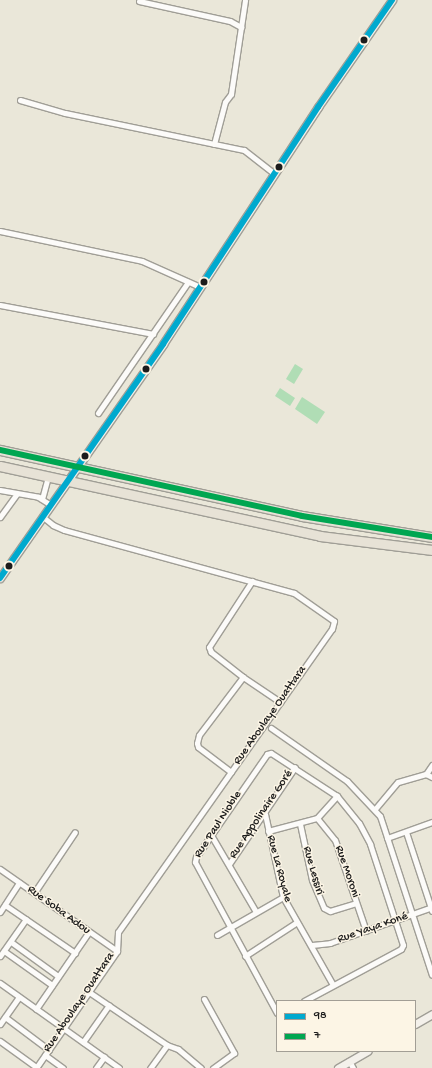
<!DOCTYPE html>
<html>
<head>
<meta charset="utf-8">
<style>
	body { margin:0 }
	#map { position:relative; width:432px; height:1068px; overflow:hidden; background:#eae7d9; font-family:"Gochi Hand",sans-serif }
	div>[style] { position:absolute }
	.green>* { inset:0; background:#b0ddb5 }
	.roads { filter:drop-shadow(1px 0 #a09e96) drop-shadow(-1px 0 #a09e96) drop-shadow(0 1px #a09e96) drop-shadow(0 -1px #a09e96) }
	.street>* { height:5px; margin:-2.5px; padding:0 2.5px; transform-origin:2.5px; border-radius:2.5px; background:#fcfbf9 }
	.secondary>* { height:7px; margin:-3.5px; padding:0 3.5px; transform-origin:3.5px; border-radius:3.5px; background:#f4f1eb }
	.highway>* { height:9px; margin:-4.5px; padding:0 4.5px; transform-origin:4.5px; border-radius:4.5px; background:#e7e2d6 }
	.bus-1>* { height:6px; margin:-3px; padding:0 3px; transform-origin:3px; border-radius:3px; background:#00a9ce }
	.bus-2>* { height:6px; margin:-3px; padding:0 3px; transform-origin:3px; border-radius:3px; background:#00a651 }
	.dots>* { width:11px; height:11px; translate:-50% -50%; box-sizing:border-box; border:2px solid #fcf5e5; border-radius:50% }
	span { translate:-50% -50%; white-space:nowrap; text-align:center; line-height:1.15; -webkit-text-stroke:3px #fcf5e5; paint-order:stroke }
	.street-label { font-size:12px; color:#1c1c1c }
	.legend { position:absolute; left:276px; top:1000px; width:140px; height:52px; box-sizing:border-box; background:#fcf5e5; border:1px solid #a29e95; margin:0; padding:5px 7px; list-style:none; font-size:12px; color:#1c1c1c }
	.legend li { display:flex; align-items:center; gap:8px; height:20px }
	.legend b { width:20px; border:1px solid #a29e95 }
</style>
</head>
<body>
<div id="map">
	<div class="green">
		<i style="clip-path:polygon(295px 364px,303px 369px,294px 384px,286px 379px)"></i>
		<i style="clip-path:polygon(280px 388px,295px 398px,290px 406px,275px 396px)"></i>
		<i style="clip-path:polygon(302px 397px,325px 412px,317px 424px,295px 409px)"></i>
	</div>
	<div class="roads">
		<div class="street">
			<i style="left:139px;top:1px;width:93px;rotate:12.4deg"></i>
			<i style="left:230px;top:21px;width:13px;rotate:29deg"></i>
			<i style="left:20px;top:100px;width:47px;rotate:16.1deg"></i>
			<i style="left:65px;top:113px;width:183px;rotate:11.7deg"></i>
			<i style="left:244px;top:150px;width:39px;rotate:38deg"></i>
			<i style="left:214px;top:144px;width:43px;rotate:-75.3deg"></i>
			<i style="left:225px;top:102px;width:10px;rotate:-53deg"></i>
			<i style="left:231px;top:94px;width:95px;rotate:-81.5deg"></i>
			<i style="left:0;top:231px;width:145px;rotate:11.9deg"></i>
			<i style="left:142px;top:261px;width:64px;rotate:24.1deg"></i>
			<i style="left:0;top:305px;width:156px;rotate:10.7deg"></i>
			<i style="left:98px;top:413px;width:159px;rotate:-55.5deg"></i>
			<i style="left:0;top:490px;width:39px;rotate:10deg"></i>
			<i style="left:38px;top:497px;width:15px;rotate:32deg"></i>
			<i style="left:42px;top:499px;width:24px;rotate:-75deg"></i>
			<i style="left:0;top:517px;width:29px;rotate:-54deg"></i>
			<i style="left:243px;top:677px;width:45px;rotate:34deg"></i>
			<i style="left:271px;top:728px;width:93px;rotate:34.9deg"></i>
			<i style="left:347px;top:781px;width:48px;rotate:46.7deg"></i>
			<i style="left:380px;top:816px;width:167px;rotate:71.9deg"></i>
			<i style="left:231px;top:772px;width:41px;rotate:-142.9deg"></i>
			<i style="left:198px;top:747px;width:4px;rotate:-104deg"></i>
			<i style="left:197px;top:743px;width:8px;rotate:-76deg"></i>
			<i style="left:199px;top:735px;width:73px;rotate:-52.8deg"></i>
			<i style="left:243px;top:677px;width:41px;rotate:-142deg"></i>
			<i style="left:211px;top:652px;width:5px;rotate:-112deg"></i>
			<i style="left:209px;top:647px;width:79px;rotate:-56.9deg"></i>
			<i style="left:426px;top:774px;width:7px;rotate:27deg"></i>
			<i style="left:375px;top:809px;width:35px;rotate:-50deg"></i>
			<i style="left:398px;top:782px;width:29px;rotate:-16deg"></i>
			<i style="left:426px;top:774px;width:11px;rotate:-56deg"></i>
			<i style="left:265px;top:814px;width:85px;rotate:77.8deg"></i>
			<i style="left:283px;top:897px;width:101px;rotate:60.4deg"></i>
			<i style="left:317px;top:818px;width:28px;rotate:51deg"></i>
			<i style="left:335px;top:840px;width:96px;rotate:71.2deg"></i>
			<i style="left:300px;top:824px;width:57px;rotate:77.9deg"></i>
			<i style="left:312px;top:880px;width:30px;rotate:67deg"></i>
			<i style="left:324px;top:908px;width:7px;rotate:27deg"></i>
			<i style="left:330px;top:911px;width:27px;rotate:-17deg"></i>
			<i style="left:268px;top:831px;width:51px;rotate:-14.9deg"></i>
			<i style="left:317px;top:818px;width:30px;rotate:-48deg"></i>
			<i style="left:406px;top:832px;width:83px;rotate:71.8deg"></i>
			<i style="left:211px;top:835px;width:89px;rotate:59.7deg"></i>
			<i style="left:387px;top:838px;width:48px;rotate:-19.6deg"></i>
			<i style="left:229px;top:864px;width:117px;rotate:-55.8deg"></i>
			<i style="left:0;top:869px;width:143px;rotate:35deg"></i>
			<i style="left:34px;top:893px;width:73px;rotate:-56.1deg"></i>
			<i style="left:5px;top:905px;width:85px;rotate:34.4deg"></i>
			<i style="left:0;top:912px;width:35px;rotate:-57deg"></i>
			<i style="left:217px;top:935px;width:76px;rotate:-29.9deg"></i>
			<i style="left:11px;top:942px;width:58px;rotate:35.9deg"></i>
			<i style="left:312px;top:945px;width:18px;rotate:-6deg"></i>
			<i style="left:330px;top:943px;width:108px;rotate:-19.4deg"></i>
			<i style="left:4px;top:951px;width:59px;rotate:35.3deg"></i>
			<i style="left:0;top:956px;width:45px;rotate:-54.9deg"></i>
			<i style="left:245px;top:956px;width:62px;rotate:-33.2deg"></i>
			<i style="left:0;top:983px;width:146px;rotate:35.5deg"></i>
			<i style="left:89px;top:992px;width:94px;rotate:34.2deg"></i>
			<i style="left:167px;top:1045px;width:29px;rotate:126deg"></i>
			<i style="left:204px;top:999px;width:62px;rotate:60.9deg"></i>
			<i style="left:234px;top:1053px;width:26px;rotate:144deg"></i>
			<i style="left:36px;top:1009px;width:92px;rotate:-55.6deg"></i>
			<i style="left:277px;top:1013px;width:172px;rotate:-118.5deg"></i>
			<i style="left:195px;top:862px;width:5px;rotate:-79deg"></i>
			<i style="left:196px;top:857px;width:125px;rotate:-55.4deg"></i>
			<i style="left:267px;top:754px;width:4px;rotate:-14deg"></i>
			<i style="left:271px;top:753px;width:79px;rotate:33.1deg"></i>
			<i style="left:337px;top:796px;width:35px;rotate:51deg"></i>
			<i style="left:359px;top:823px;width:24px;rotate:62deg"></i>
			<i style="left:370px;top:844px;width:106px;rotate:71.9deg"></i>
			<i style="left:403px;top:945px;width:4px;rotate:117deg"></i>
			<i style="left:401px;top:949px;width:110px;rotate:151.8deg"></i>
			<i style="left:5px;top:1017px;width:55px;rotate:36.9deg"></i>
			<i style="left:0;top:1024px;width:33px;rotate:-55deg"></i>
			<i style="left:0;top:1041px;width:44px;rotate:35.8deg"></i>
			<i style="left:83px;top:1042px;width:45px;rotate:-54.9deg"></i>
			<i style="left:167px;top:1045px;width:12px;rotate:20deg"></i>
			<i style="left:178px;top:1049px;width:30px;rotate:40deg"></i>
			<i style="left:45px;top:1055px;width:22px;rotate:36deg"></i>
			<i style="left:349px;top:1061px;width:8px;rotate:60deg"></i>
			<i style="left:36px;top:1068px;width:142px;rotate:-55.3deg"></i>
			<i style="left:117px;top:951px;width:19px;rotate:-87deg"></i>
			<i style="left:118px;top:932px;width:371px;rotate:-54.8deg"></i>
			<i style="left:332px;top:629px;width:8px;rotate:-76deg"></i>
			<i style="left:334px;top:621px;width:49px;rotate:-145deg"></i>
			<i style="left:294px;top:593px;width:238px;rotate:-164.7deg"></i>
			<i style="left:64px;top:530px;width:12px;rotate:-156deg"></i>
			<i style="left:53px;top:525px;width:13px;rotate:-141deg"></i>
			<i style="left:96px;top:1068px;width:14px;rotate:-54deg"></i>
		</div>
		<div class="secondary">
			<i style="left:0;top:578px;width:285px;rotate:-55.1deg"></i>
			<i style="left:163px;top:344px;width:283px;rotate:-56.8deg"></i>
			<i style="left:318px;top:107px;width:130px;rotate:-55.3deg"></i>
			<i style="left:415px;top:1024px;width:20px;rotate:-30deg"></i>
			<i style="left:338px;top:1068px;width:34px;rotate:-30deg"></i>
		</div>
		<div class="highway">
			<i style="left:0;top:450px;width:309px;rotate:12.3deg"></i>
			<i style="left:302px;top:516px;width:132px;rotate:9.2deg"></i>
			<i style="left:0;top:466px;width:328px;rotate:12.3deg"></i>
			<i style="left:320px;top:536px;width:113px;rotate:7.1deg"></i>
		</div>
	</div>
	<div class="bus-1">
		<i style="left:0;top:578px;width:285px;rotate:-55.1deg"></i>
		<i style="left:163px;top:344px;width:283px;rotate:-56.8deg"></i>
		<i style="left:318px;top:107px;width:130px;rotate:-55.3deg"></i>
	</div>
	<div class="bus-2">
		<i style="left:0;top:450px;width:309px;rotate:12.3deg"></i>
		<i style="left:302px;top:516px;width:132px;rotate:9.2deg"></i>
	</div>
	<div class="dots">
		<i style="left:364px;top:40px;background:#1c1c1c"></i>
		<i style="left:279px;top:167px;background:#1c1c1c"></i>
		<i style="left:204px;top:282px;background:#1c1c1c"></i>
		<i style="left:146px;top:369px;background:#1c1c1c"></i>
		<i style="left:85px;top:456px;background:#1c1c1c"></i>
		<i style="left:9px;top:566px;background:#1c1c1c"></i>
	</div>
	<div class="street-label">
		<span style="left:271px;top:716px;rotate:-55deg">Rue Aboulaye Ouattara</span>
		<span style="left:262px;top:815px;rotate:-56deg">Rue Appolinaire Goré</span>
		<span style="left:219px;top:825px;rotate:-57deg">Rue Paul Nioble</span>
		<span style="left:278px;top:869px;rotate:75deg">Rue La Royale</span>
		<span style="left:312px;top:871px;rotate:74deg">Rue Lessiri</span>
		<span style="left:346px;top:872px;rotate:71deg">Rue Moroni</span>
		<span style="left:58px;top:911px;rotate:36deg">Rue Soba Adou</span>
		<span style="left:373px;top:929px;rotate:-19deg">Rue Yaya Koné</span>
		<span style="left:80px;top:1003px;rotate:-56deg">Rue Aboulaye Ouattara</span>
	</div>
	<ul class="legend">
	<li><b style="height:5px;background:#00a9ce"></b>98</li>
	<li><b style="height:5px;background:#00a651"></b>7</li>
	</ul>
</div>
</body>
</html>
